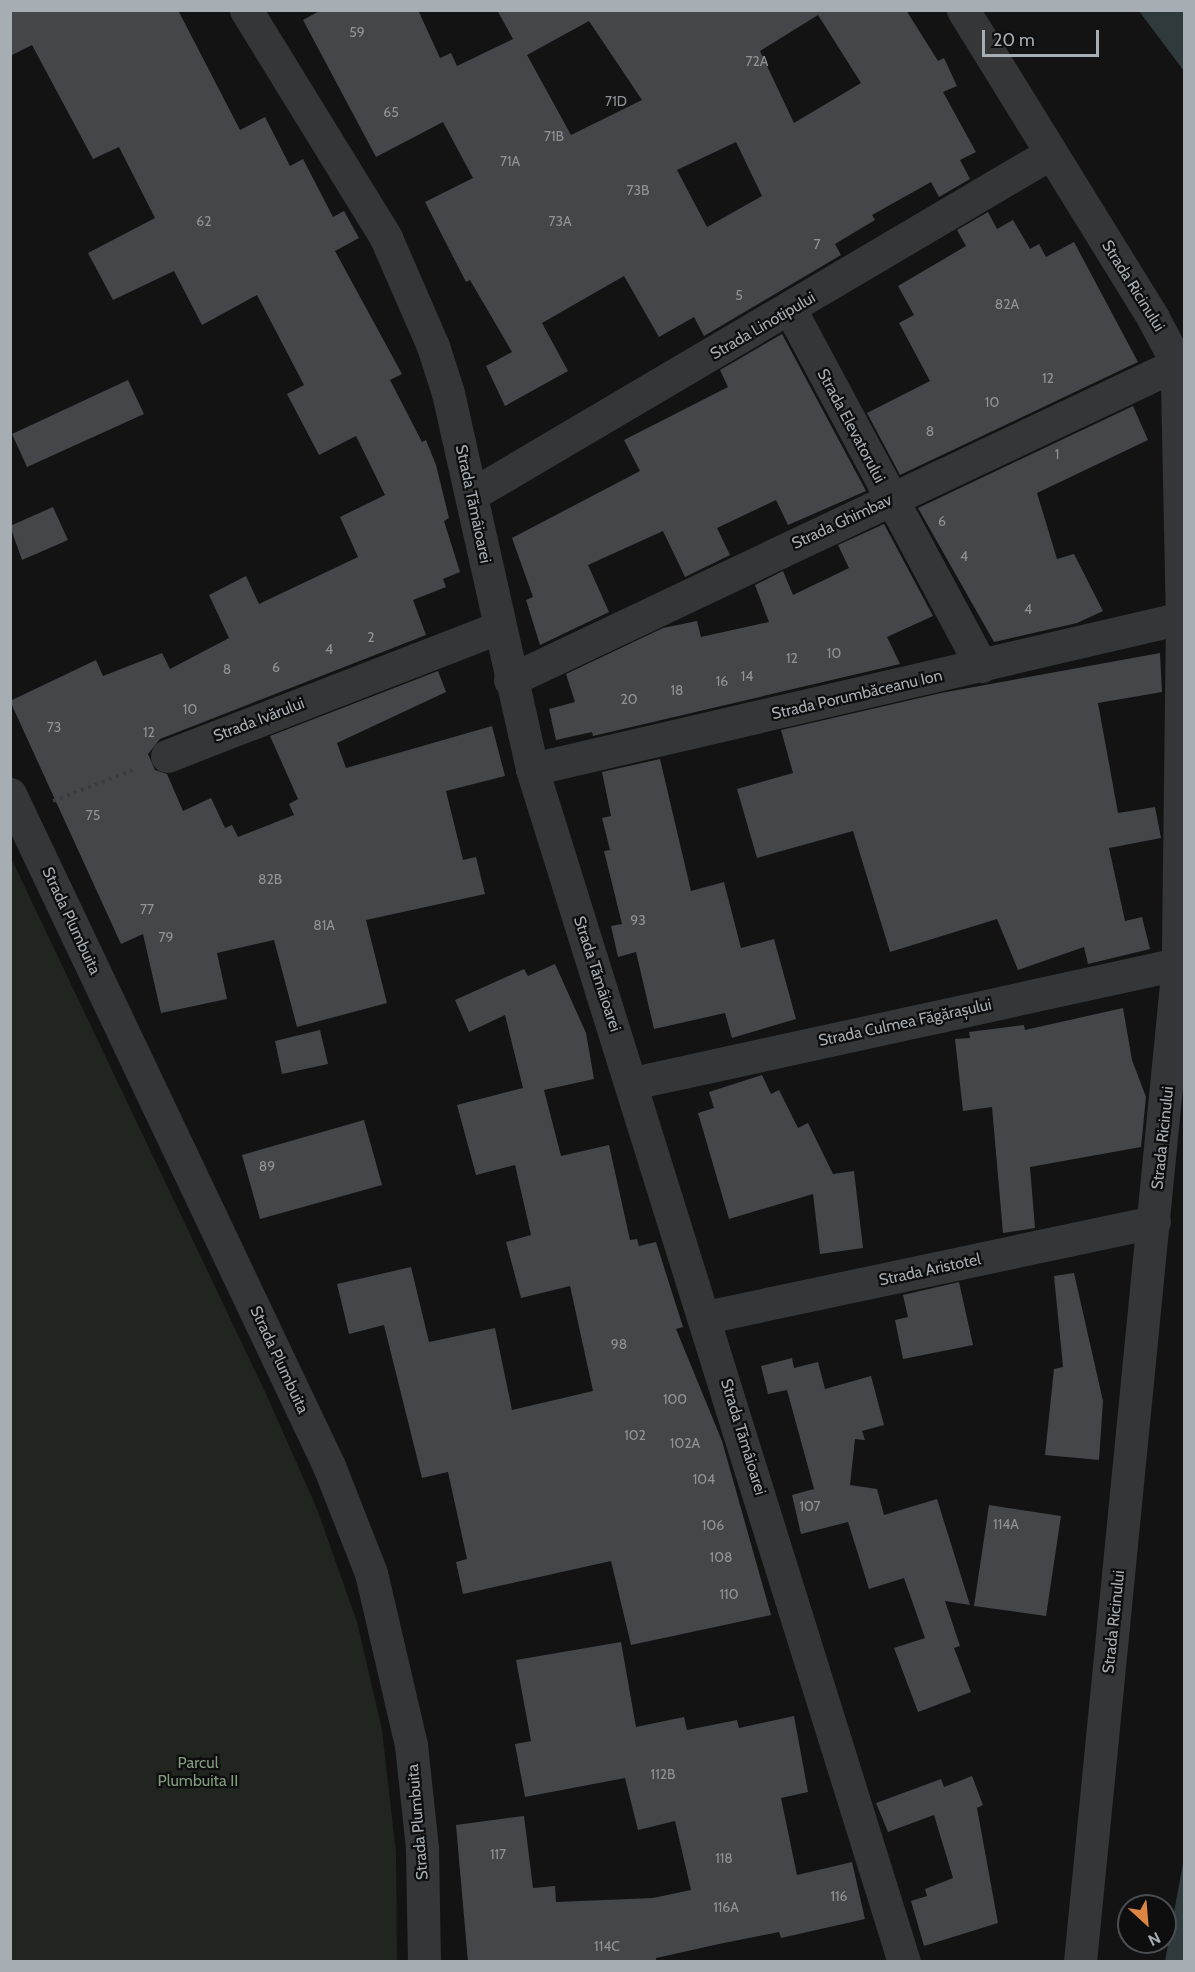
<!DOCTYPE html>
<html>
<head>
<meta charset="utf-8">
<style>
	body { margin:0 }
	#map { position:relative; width:1195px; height:1972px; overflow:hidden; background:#131314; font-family:Cabin,sans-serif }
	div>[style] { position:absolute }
	.green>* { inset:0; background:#20261f }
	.water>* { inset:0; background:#2f3a3d }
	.building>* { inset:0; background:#454649 }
	.path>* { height:4px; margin-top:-2px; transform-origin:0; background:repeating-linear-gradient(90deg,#3a3d3f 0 3px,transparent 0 7.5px) }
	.minor>* { height:33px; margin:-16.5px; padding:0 16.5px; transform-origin:16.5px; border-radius:16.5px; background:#343638 }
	span { translate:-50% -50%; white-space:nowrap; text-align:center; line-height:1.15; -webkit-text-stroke:4.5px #0e0e0f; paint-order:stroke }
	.number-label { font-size:14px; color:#8e9398 }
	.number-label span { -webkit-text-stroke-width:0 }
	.street-label { font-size:16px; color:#a6adb3 }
	.park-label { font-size:16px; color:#839c7f }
	.frame { position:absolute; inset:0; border:12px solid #a6adb3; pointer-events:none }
	.north { position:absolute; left:1117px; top:1894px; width:60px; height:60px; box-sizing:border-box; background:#0e0e0f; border:2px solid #4b4e51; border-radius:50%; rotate:154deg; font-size:16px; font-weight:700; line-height:24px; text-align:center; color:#a6adb3 }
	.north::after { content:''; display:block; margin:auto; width:21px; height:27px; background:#dd8542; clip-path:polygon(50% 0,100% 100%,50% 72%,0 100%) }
	.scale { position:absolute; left:982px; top:30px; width:117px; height:27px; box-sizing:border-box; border:3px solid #a6adb3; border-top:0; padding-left:8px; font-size:18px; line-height:21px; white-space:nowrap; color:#a6adb3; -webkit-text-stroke:4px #0e0e0f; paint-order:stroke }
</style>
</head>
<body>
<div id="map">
	<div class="green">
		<i style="clip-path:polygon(10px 856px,267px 1396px,317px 1509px,357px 1622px,382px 1730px,396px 1854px,397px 1961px,11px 1961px)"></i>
	</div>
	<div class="water">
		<i style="clip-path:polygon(1139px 11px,1184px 11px,1184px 71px)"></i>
		<i style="clip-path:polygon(1184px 1858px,1184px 1961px,1165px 1961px)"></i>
	</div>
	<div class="building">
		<i style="clip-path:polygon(10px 10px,178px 10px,240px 130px,265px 117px,290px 166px,303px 159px,333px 217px,344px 211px,359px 238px,335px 251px,402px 374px,390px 380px,422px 442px,426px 440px,436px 465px,449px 518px,444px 521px,460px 572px,443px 579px,446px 587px,413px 600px,426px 635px,160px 739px,148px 754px,155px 770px,167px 774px,183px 811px,211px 798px,225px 828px,232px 825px,238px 837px,294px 815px,289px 804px,298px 799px,270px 736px,438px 671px,446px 692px,337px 743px,346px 768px,492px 726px,505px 776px,446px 791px,463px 860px,476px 857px,485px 894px,366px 920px,387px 1003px,297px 1027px,274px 940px,217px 953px,227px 999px,161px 1013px,143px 934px,121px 944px,10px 701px,96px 660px,103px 676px,162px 653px,170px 669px,229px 638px,209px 595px,246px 576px,259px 604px,358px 557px,340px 517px,385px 495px,356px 436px,319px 455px,287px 394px,304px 385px,257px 295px,202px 325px,174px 271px,113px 300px,88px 253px,155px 218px,119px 147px,93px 159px,32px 45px,10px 56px)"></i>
		<i style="clip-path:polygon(evenodd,321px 10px,418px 10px,440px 58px,451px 53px,457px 66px,513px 39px,497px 10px,906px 10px,938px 61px,944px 58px,957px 86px,943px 92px,976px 152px,960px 160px,970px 179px,939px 197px,931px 182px,872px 215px,875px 220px,835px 244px,841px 255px,704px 336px,694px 317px,659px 337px,624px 276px,542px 323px,568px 371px,505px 406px,486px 366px,512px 352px,470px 280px,466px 282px,425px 202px,473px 178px,443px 122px,376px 157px,303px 20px,321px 10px,818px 15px,861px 83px,794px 123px,760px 51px,818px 15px,321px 10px,589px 21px,642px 100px,571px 135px,527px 55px,589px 21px,321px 10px,736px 142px,762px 196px,707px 227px,677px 170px,736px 142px)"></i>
		<i style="clip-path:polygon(988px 212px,997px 229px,1013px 220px,1030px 249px,1039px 244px,1046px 257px,1074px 242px,1138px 362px,900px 475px,867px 413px,930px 381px,899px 323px,914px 315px,898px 286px,966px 246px,957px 230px)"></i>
		<i style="clip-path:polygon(782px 334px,866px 491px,788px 525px,776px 500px,717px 528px,730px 555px,685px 577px,663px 531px,588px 565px,609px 612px,540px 645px,526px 600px,533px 597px,512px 538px,640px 471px,624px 440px,728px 387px,720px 370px)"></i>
		<i style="clip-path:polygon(128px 380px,144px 414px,27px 467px,12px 434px)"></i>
		<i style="clip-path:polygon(1133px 406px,1148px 440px,1037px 493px,1057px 559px,1074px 554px,1103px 611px,1077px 623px,994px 642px,918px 508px)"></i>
		<i style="clip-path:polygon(53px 507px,68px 540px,22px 560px,10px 526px)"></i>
		<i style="clip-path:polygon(884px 524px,933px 616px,887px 637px,900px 664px,593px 736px,592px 732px,556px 740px,549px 709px,575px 702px,566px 674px,663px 628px,697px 621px,701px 637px,769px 622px,755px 585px,783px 571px,793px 595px,849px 568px,838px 545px)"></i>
		<i style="clip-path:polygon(1160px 653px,1162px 692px,1098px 703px,1118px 813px,1155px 807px,1161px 838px,1109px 848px,1125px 921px,1142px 917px,1150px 949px,1088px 964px,1084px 947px,1018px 970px,997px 919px,890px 952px,853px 831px,757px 858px,737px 789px,793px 773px,781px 730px,941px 693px)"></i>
		<i style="clip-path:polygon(660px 759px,691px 891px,724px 882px,741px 948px,774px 939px,796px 1019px,732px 1038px,725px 1013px,654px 1029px,636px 952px,618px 957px,611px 926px,622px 924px,604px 851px,610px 850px,602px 818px,611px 816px,602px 772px)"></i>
		<i style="clip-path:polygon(555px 964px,586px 1033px,594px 1079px,544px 1090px,561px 1156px,609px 1145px,630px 1240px,637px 1239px,639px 1246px,656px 1242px,683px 1327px,676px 1329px,722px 1441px,771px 1615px,631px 1645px,611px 1561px,463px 1594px,456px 1562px,467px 1559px,448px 1472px,422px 1478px,384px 1325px,349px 1334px,337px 1284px,411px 1267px,429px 1342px,495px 1328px,512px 1410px,593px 1391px,570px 1286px,521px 1298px,506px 1242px,531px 1235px,515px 1165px,476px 1175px,457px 1105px,523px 1088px,505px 1015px,469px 1032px,455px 1000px,524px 969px,528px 976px)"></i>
		<i style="clip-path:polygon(1123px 1008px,1132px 1060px,1146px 1097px,1141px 1147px,1030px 1167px,1035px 1228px,1003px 1233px,992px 1107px,963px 1111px,955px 1039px,970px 1038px,969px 1032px,1024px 1025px,1025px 1030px)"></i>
		<i style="clip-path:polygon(320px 1030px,328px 1064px,282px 1074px,275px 1041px)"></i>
		<i style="clip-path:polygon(762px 1075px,771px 1094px,779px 1090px,798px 1128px,808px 1123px,833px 1174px,854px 1171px,863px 1248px,820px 1254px,813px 1194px,729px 1219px,698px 1113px,714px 1108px,709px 1092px)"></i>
		<i style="clip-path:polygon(364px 1120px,382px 1185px,260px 1219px,242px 1155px)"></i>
		<i style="clip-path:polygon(1074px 1273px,1103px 1401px,1099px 1460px,1045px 1455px,1054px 1369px,1063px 1367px,1054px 1276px)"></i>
		<i style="clip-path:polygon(959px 1282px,973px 1345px,903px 1359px,895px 1320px,908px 1317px,903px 1295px)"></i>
		<i style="clip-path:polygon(792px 1358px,794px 1368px,818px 1362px,825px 1389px,871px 1376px,884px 1425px,862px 1431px,865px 1440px,855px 1439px,850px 1485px,877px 1489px,884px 1515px,937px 1499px,970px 1605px,945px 1601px,960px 1646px,954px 1648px,971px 1692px,918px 1712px,894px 1648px,925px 1638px,904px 1578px,869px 1589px,848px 1522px,801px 1534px,792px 1495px,814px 1489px,787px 1390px,768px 1394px,761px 1366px)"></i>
		<i style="clip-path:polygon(989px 1505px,1061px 1516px,1046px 1616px,974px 1606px)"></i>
		<i style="clip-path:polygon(621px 1642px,636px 1727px,684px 1717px,687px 1730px,737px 1720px,739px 1728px,794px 1716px,808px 1792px,781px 1798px,797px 1875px,852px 1862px,865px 1919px,781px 1938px,779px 1932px,719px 1944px,656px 1958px,656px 1962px,468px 1962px,456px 1825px,524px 1816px,533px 1888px,555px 1886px,556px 1902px,653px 1898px,691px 1890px,675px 1821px,638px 1830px,625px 1778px,525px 1797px,515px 1744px,531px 1741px,516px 1660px)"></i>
		<i style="clip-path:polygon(972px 1776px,983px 1805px,977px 1808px,998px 1923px,924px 1946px,911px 1901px,927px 1896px,925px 1889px,953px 1878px,934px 1815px,888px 1832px,876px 1803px,941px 1779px,944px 1787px)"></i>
	</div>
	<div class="path">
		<i style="left:53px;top:801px;width:89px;rotate:-21.1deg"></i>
	</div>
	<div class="minor">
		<i style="left:246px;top:10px;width:268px;rotate:58.4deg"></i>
		<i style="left:386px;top:238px;width:118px;rotate:66.5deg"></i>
		<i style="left:433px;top:346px;width:49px;rotate:72.3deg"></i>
		<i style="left:448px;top:393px;width:385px;rotate:77.4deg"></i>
		<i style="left:532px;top:769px;width:1250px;rotate:72.68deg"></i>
		<i style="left:963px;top:10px;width:362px;rotate:58.3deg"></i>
		<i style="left:1153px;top:318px;width:38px;rotate:62deg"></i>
		<i style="left:1171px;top:352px;width:33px;rotate:79deg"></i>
		<i style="left:1177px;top:384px;width:234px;rotate:88.8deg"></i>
		<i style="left:1182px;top:618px;width:346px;rotate:90.7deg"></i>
		<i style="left:1178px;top:964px;width:1003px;rotate:95.61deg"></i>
		<i style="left:791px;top:311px;width:403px;rotate:61.8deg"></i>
		<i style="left:471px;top:495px;width:673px;rotate:-30.53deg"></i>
		<i style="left:510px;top:680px;width:736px;rotate:-25.35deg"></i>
		<i style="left:167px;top:756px;width:356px;rotate:-21.2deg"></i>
		<i style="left:532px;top:769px;width:667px;rotate:-13.08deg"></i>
		<i style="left:10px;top:794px;width:744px;rotate:64.61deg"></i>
		<i style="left:329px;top:1466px;width:115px;rotate:68.6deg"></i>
		<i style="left:371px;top:1573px;width:177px;rotate:76.9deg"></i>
		<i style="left:411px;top:1745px;width:104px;rotate:83.9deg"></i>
		<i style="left:422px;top:1848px;width:114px;rotate:89deg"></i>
		<i style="left:633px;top:1083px;width:558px;rotate:-12.32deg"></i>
		<i style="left:706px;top:1317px;width:458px;rotate:-12deg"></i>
	</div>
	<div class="number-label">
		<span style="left:357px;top:32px">59</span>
		<span style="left:757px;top:61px">72A</span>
		<span style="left:616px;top:101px">71D</span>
		<span style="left:391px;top:112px">65</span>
		<span style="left:554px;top:136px">71B</span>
		<span style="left:510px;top:161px">71A</span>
		<span style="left:638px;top:190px">73B</span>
		<span style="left:204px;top:221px">62</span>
		<span style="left:560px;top:221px">73A</span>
		<span style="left:817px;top:244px">7</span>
		<span style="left:739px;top:295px">5</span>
		<span style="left:1007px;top:304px">82A</span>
		<span style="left:1048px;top:378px">12</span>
		<span style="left:992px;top:402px">10</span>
		<span style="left:930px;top:431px">8</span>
		<span style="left:1057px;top:454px">1</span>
		<span style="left:942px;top:521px">6</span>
		<span style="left:964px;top:556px">4</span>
		<span style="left:1028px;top:609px">4</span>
		<span style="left:371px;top:637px">2</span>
		<span style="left:329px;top:649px">4</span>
		<span style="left:834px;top:653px">10</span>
		<span style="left:792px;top:658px">12</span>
		<span style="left:276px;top:667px">6</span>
		<span style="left:227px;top:669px">8</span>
		<span style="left:747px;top:676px">14</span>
		<span style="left:722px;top:681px">16</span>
		<span style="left:677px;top:690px">18</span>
		<span style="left:629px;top:699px">20</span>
		<span style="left:190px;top:709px">10</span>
		<span style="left:54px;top:727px">73</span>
		<span style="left:149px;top:732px">12</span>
		<span style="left:93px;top:815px">75</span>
		<span style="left:270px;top:879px">82B</span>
		<span style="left:147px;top:909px">77</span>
		<span style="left:638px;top:920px">93</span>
		<span style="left:324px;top:925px">81A</span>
		<span style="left:166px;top:937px">79</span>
		<span style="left:267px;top:1166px">89</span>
		<span style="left:619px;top:1344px">98</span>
		<span style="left:675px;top:1399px">100</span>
		<span style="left:635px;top:1435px">102</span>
		<span style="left:685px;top:1443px">102A</span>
		<span style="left:704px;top:1479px">104</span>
		<span style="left:810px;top:1506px">107</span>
		<span style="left:1006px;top:1524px">114A</span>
		<span style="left:713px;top:1525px">106</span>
		<span style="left:721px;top:1557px">108</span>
		<span style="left:729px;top:1594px">110</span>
		<span style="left:663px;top:1774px">112B</span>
		<span style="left:498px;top:1854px">117</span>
		<span style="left:724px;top:1858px">118</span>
		<span style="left:839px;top:1896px">116</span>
		<span style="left:726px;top:1907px">116A</span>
		<span style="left:607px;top:1946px">114C</span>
	</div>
	<div class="street-label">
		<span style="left:1133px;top:286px;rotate:58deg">Strada Ricinului</span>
		<span style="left:763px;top:326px;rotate:-30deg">Strada Linotipului</span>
		<span style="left:851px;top:426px;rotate:62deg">Strada Elevatorului</span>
		<span style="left:473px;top:504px;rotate:78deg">Strada Tămâioarei</span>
		<span style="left:842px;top:522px;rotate:-25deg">Strada Ghimbav</span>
		<span style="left:857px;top:695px;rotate:-13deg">Strada Porumbăceanu Ion</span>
		<span style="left:259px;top:720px;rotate:-21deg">Strada Ivărului</span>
		<span style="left:71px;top:921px;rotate:65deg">Strada Plumbuita</span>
		<span style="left:597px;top:974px;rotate:72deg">Strada Tămâioarei</span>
		<span style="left:905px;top:1023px;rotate:-12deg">Strada Culmea Făgărașului</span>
		<span style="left:1163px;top:1138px;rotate:-84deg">Strada Ricinului</span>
		<span style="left:930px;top:1270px;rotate:-12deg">Strada Aristotel</span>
		<span style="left:279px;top:1360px;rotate:65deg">Strada Plumbuita</span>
		<span style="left:743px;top:1437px;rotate:73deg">Strada Tămâioarei</span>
		<span style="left:1114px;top:1622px;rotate:-84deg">Strada Ricinului</span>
		<span style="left:418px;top:1822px;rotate:-95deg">Strada Plumbuita</span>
	</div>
	<div class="park-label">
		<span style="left:198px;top:1772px">Parcul<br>Plumbuita II</span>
	</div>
	<div class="frame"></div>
	<div class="north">N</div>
	<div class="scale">20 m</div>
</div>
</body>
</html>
